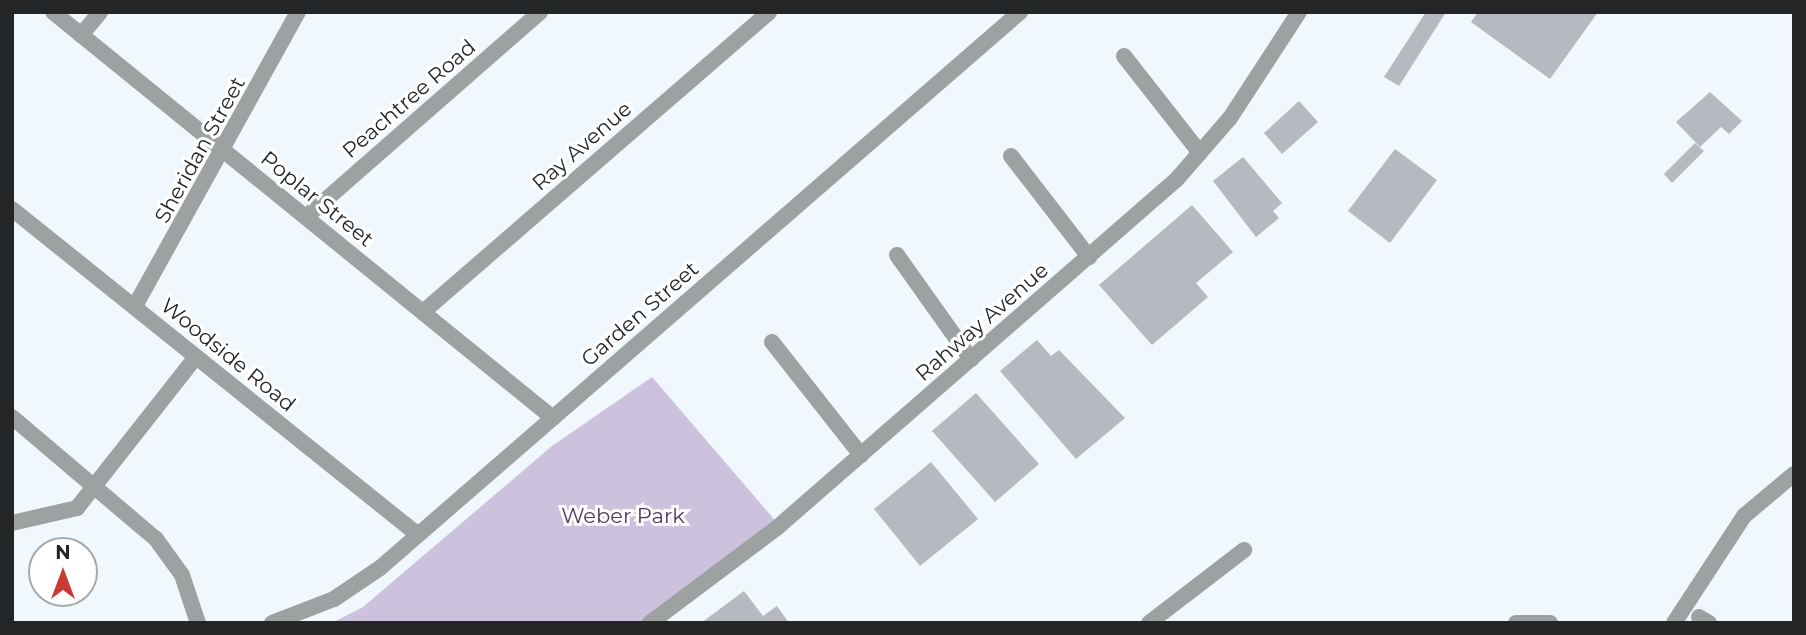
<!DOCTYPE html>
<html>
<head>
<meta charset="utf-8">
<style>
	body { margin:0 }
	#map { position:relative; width:1806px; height:635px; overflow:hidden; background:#f0f7fd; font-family:Montserrat,sans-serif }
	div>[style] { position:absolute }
	.green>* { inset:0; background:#cdc2de }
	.building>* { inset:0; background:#b7b9c1 }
	.minor>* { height:16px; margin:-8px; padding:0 8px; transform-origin:8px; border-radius:8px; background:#9da1a2 }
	span { translate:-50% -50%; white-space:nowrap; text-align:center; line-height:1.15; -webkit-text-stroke:6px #fff; paint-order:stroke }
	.street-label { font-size:21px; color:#232527 }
	.park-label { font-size:21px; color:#4b3863 }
	.frame { position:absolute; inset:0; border:14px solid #232527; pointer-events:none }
	.north { position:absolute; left:28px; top:537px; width:70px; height:70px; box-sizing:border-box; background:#fff; border:2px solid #a7a8a9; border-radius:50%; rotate:0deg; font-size:19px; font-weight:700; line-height:28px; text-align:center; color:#232527 }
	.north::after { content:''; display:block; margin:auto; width:24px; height:32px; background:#c83a32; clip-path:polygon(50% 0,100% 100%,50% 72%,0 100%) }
</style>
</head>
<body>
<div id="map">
	<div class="green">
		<i style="clip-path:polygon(652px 377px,779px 525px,642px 623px,332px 623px,363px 607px,552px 446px)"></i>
	</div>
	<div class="building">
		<i style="clip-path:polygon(1426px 12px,1446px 12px,1399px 86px,1384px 77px)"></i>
		<i style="clip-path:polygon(1478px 12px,1598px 12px,1550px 79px,1471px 22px)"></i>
		<i style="clip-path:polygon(1710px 92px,1742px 121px,1729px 134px,1721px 127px,1700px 147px,1676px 122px)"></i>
		<i style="clip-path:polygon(1299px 101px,1318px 122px,1282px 154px,1264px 133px)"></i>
		<i style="clip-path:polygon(1695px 143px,1704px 151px,1672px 183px,1664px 174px)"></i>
		<i style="clip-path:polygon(1395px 149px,1437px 180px,1390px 243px,1348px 211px)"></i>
		<i style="clip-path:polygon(1243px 157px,1282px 203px,1273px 211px,1279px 218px,1256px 237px,1213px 181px)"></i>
		<i style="clip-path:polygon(1192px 205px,1233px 252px,1196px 283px,1208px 297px,1152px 345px,1099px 285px)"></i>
		<i style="clip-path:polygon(1037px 340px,1051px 356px,1059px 350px,1125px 418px,1076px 459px,1000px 371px)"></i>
		<i style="clip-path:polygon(976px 393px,1039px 464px,995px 502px,932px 431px)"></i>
		<i style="clip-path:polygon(931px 462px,978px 519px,920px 566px,874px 509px)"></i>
		<i style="clip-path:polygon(744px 591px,763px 616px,777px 606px,789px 623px,701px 623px)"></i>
	</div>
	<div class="minor">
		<i style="left:53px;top:12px;width:644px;rotate:39.08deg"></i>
		<i style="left:81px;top:35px;width:30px;rotate:-50deg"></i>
		<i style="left:1124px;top:56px;width:123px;rotate:51.9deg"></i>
		<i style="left:1011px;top:156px;width:128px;rotate:52.3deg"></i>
		<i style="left:12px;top:209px;width:519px;rotate:38.75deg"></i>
		<i style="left:306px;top:217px;width:311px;rotate:-41.2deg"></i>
		<i style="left:897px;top:255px;width:128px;rotate:54.6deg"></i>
		<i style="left:135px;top:306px;width:336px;rotate:-61deg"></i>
		<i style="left:423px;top:312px;width:458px;rotate:-40.9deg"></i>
		<i style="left:772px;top:342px;width:144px;rotate:51.8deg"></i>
		<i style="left:12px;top:417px;width:189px;rotate:40.3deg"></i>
		<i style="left:156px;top:539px;width:44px;rotate:54.2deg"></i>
		<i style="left:182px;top:575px;width:51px;rotate:71.6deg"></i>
		<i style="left:12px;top:523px;width:67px;rotate:-13deg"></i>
		<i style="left:77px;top:508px;width:192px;rotate:-51.8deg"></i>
		<i style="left:1699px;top:617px;width:12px;rotate:31deg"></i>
		<i style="left:272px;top:623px;width:66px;rotate:-21.2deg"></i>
		<i style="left:334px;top:599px;width:55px;rotate:-34deg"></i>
		<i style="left:380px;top:568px;width:848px;rotate:-40.98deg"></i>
		<i style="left:650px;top:623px;width:161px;rotate:-36.9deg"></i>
		<i style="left:779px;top:526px;width:528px;rotate:-41.08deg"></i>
		<i style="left:1177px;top:179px;width:81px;rotate:-49deg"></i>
		<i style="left:1230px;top:118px;width:126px;rotate:-56.9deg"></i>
		<i style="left:1149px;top:623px;width:120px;rotate:-37.5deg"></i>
		<i style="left:1516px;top:623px;width:34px"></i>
		<i style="left:1674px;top:623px;width:128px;rotate:-56.8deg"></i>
		<i style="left:1744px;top:516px;width:65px;rotate:-40deg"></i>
	</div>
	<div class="street-label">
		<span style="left:409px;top:99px;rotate:-41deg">Peachtree Road</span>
		<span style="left:582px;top:146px;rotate:-41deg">Ray Avenue</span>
		<span style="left:200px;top:150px;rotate:-61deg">Sheridan Street</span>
		<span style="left:317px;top:199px;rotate:39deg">Poplar Street</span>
		<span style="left:640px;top:314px;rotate:-41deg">Garden Street</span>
		<span style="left:982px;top:322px;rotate:-41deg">Rahway Avenue</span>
		<span style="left:228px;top:355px;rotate:39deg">Woodside Road</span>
	</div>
	<div class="park-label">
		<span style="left:623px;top:516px">Weber Park</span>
	</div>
	<div class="frame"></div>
	<div class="north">N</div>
</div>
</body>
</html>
